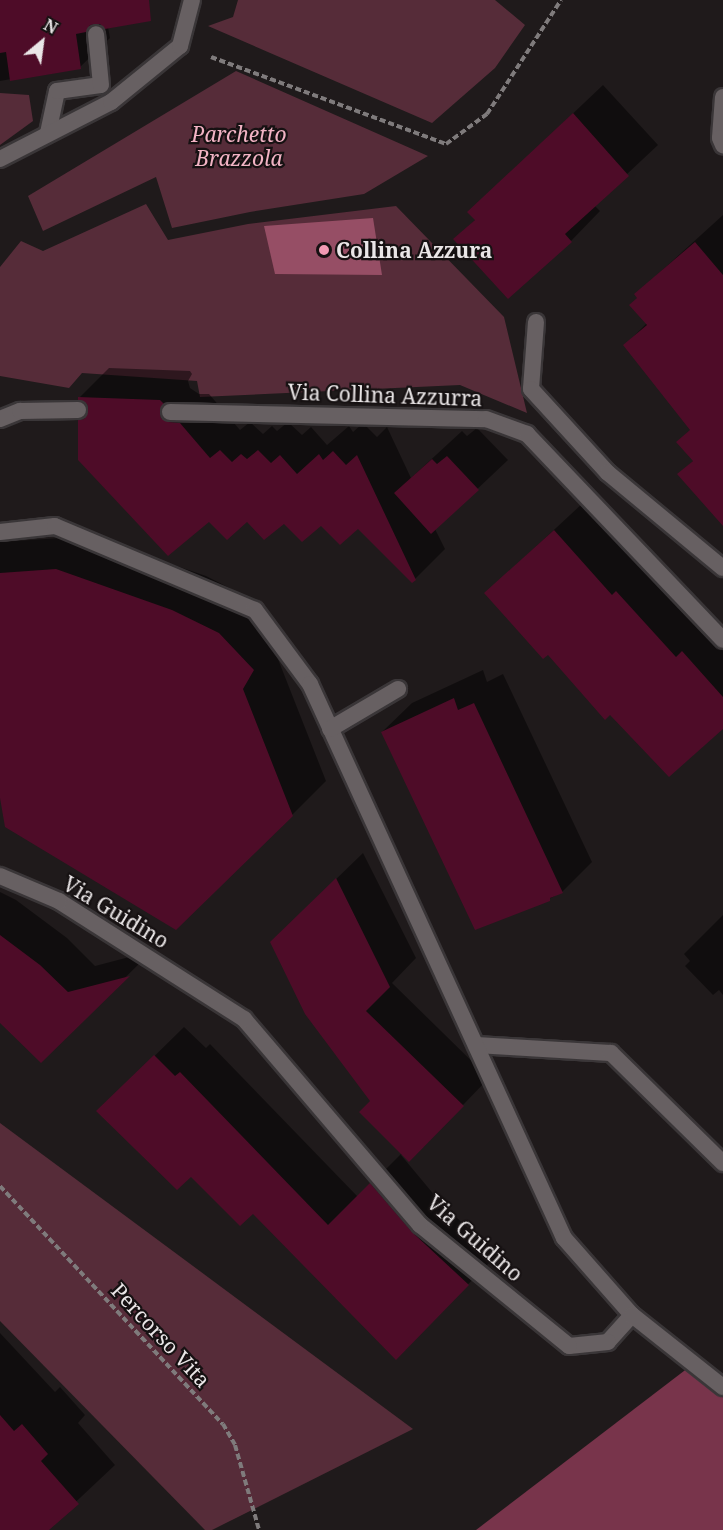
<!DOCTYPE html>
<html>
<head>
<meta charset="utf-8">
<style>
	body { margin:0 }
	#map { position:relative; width:723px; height:1530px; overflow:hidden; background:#1f1a1b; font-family:"Noto Serif",serif }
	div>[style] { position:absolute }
	.green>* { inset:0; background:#562c39 }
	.forest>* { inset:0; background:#78344b }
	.water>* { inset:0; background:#964e65 }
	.shadow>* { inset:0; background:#0007 }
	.building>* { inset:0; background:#4e0c28 }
	.path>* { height:4px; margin-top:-2px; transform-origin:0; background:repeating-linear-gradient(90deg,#7f7b7c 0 6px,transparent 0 9px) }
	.roads { filter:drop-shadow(2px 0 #3a3638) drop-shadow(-2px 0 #3a3638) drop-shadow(0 2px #3a3638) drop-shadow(0 -2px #3a3638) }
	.service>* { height:16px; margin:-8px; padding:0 8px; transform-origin:8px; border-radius:8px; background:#676062 }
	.minor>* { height:16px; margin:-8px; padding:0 8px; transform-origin:8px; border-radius:8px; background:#676062 }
	.dots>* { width:16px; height:16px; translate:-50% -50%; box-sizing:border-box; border:3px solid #161112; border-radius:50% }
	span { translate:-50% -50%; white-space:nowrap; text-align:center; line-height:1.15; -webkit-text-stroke:4.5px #161112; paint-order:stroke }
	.park-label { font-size:21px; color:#f2b3c4; font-style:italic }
	.poi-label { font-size:21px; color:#eae6e7; font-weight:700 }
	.left { translate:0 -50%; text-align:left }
	.street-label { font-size:21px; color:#eae6e7 }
	.north { position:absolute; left:12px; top:12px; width:60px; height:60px; -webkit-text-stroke:4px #161112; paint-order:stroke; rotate:29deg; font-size:16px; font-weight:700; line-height:24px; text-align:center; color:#eae6e7 }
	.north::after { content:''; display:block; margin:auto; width:21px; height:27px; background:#eae6e7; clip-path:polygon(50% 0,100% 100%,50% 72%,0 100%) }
</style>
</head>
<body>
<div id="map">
	<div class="green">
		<i style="clip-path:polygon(238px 0,495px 0,525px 25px,495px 68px,432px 123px,208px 26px,233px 17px)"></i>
		<i style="clip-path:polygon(236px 71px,428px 156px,364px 194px,250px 212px,172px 228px,156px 177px,43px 231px,28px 196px)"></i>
		<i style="clip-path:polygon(0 93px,29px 95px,33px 121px,0 145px)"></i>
		<i style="clip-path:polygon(146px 204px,168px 240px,248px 224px,396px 206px,504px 317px,527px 413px,460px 385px,200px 397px,197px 381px,82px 373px,69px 388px,0 376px,0 267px,21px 241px,43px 251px)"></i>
		<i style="clip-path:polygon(0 1123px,413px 1429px,212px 1530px,205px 1530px,0 1321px)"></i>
	</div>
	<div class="forest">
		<i style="clip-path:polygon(697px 1361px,723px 1388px,723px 1530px,476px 1530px)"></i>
	</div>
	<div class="water">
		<i style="clip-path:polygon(373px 218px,382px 275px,275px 274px,264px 226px)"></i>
	</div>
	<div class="shadow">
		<i style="clip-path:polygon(0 0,136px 0,108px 27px,110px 38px,80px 67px,0 81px)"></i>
		<i style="clip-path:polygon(603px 85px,658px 145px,594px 205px,600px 211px,571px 241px,455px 239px,476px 219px,469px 212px)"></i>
		<i style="clip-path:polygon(723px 215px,723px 524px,679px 474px,694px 460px,691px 429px,625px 345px,647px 323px,636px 294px)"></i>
		<i style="clip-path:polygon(109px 368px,190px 371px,192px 374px,188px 381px,190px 388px,199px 394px,209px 394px,240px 430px,250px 422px,263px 434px,272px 426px,277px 431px,288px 422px,302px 435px,311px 427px,327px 445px,349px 426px,353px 432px,363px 423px,377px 437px,387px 427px,411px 478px,462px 431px,467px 436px,477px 428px,508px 460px,435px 529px,445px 549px,415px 579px,358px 527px,247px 520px,80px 421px,90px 411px,88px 403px,80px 397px)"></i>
		<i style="clip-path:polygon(584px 502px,642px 567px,646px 563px,723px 635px,723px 727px,611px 713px,486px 593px)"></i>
		<i style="clip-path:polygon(90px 536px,206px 576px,253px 600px,287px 635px,276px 654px,326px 781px,292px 815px,0 789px,0 542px)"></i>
		<i style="clip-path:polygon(483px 670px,487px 682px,503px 674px,592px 862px,562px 892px,549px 899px,382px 732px,412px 703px)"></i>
		<i style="clip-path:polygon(363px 853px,416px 958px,392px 983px,489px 1078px,436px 1133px,401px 1155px,441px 1203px,497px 1255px,425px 1328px,128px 1082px,184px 1027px,206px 1048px,210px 1044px,358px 1197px,402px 1153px,372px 1101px,299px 915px)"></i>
		<i style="clip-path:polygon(0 892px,16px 900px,67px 938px,95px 966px,152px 951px,41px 1061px,0 1021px)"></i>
		<i style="clip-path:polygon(723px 915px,723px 995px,719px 990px,713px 995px,685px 966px,690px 961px,684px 954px)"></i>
		<i style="clip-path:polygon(0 1333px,55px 1392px,60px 1387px,85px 1415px,78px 1423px,115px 1465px,46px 1530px,0 1530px)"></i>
	</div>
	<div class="building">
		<i style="clip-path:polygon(0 0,149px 0,151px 21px,105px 29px,100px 24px,90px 25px,86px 32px,76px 34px,81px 69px,10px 81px,6px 52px,0 53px)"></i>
		<i style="clip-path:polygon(573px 113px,629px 176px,565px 234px,572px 242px,508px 299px,453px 239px,475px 220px,467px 212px)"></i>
		<i style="clip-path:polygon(695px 242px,723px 275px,723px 526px,677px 474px,693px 461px,676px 442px,690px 430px,623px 345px,647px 325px,629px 305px,637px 298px,634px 294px)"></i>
		<i style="clip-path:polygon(78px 397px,160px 400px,164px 404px,160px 411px,161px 418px,169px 422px,180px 423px,210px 458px,220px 450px,232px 462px,241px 454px,247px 459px,258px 450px,271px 463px,280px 455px,297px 474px,319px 454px,323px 460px,333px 451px,346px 465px,357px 455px,416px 580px,412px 583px,358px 529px,340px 545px,321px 526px,302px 542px,284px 524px,264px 540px,247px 522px,227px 540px,209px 522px,168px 556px,78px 460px,78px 420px,84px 419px,88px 410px,87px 404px,78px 400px)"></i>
		<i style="clip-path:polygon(447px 456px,479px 490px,431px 534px,394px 493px,432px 459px,437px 464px)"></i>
		<i style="clip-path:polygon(554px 530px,612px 595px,616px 591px,676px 657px,682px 651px,723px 697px,723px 729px,669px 777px,610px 715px,605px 720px,548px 655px,543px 659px,484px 593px)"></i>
		<i style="clip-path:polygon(56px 569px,172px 610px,219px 633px,254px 670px,243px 689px,293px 816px,176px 930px,5px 827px,0 798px,0 573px)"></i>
		<i style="clip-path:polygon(454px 698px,458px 710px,474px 703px,563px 893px,550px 898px,550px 901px,475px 930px,381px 732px)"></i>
		<i style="clip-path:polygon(336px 878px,390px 987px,366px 1011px,464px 1106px,409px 1162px,359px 1112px,370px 1101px,305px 1014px,270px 942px)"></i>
		<i style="clip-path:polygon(0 935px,40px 965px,68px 992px,130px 976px,41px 1063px,0 1023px)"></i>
		<i style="clip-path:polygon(154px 1055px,175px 1076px,180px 1072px,328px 1225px,370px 1183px,412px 1232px,469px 1285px,396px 1360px,253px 1214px,240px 1226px,191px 1177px,177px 1190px,96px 1111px)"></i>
		<i style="clip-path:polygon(0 1415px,14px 1431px,22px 1424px,48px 1454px,41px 1461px,79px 1504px,49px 1530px,0 1530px)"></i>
	</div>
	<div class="path">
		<i style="left:211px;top:57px;width:251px;rotate:20.3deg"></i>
		<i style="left:446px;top:144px;width:51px;rotate:-36.2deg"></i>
		<i style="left:487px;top:114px;width:136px;rotate:-57deg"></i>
		<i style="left:0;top:1186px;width:326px;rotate:46.9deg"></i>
		<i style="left:223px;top:1424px;width:24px;rotate:60deg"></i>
		<i style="left:235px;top:1445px;width:88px;rotate:74.2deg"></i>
	</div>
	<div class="roads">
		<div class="service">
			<i style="left:48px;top:133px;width:43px;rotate:-77.9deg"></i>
			<i style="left:57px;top:91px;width:44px;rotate:-7.8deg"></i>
			<i style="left:101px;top:85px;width:51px;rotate:-95.6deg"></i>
			<i style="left:536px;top:322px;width:67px;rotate:94.3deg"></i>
			<i style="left:531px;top:389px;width:114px;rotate:47.5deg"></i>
			<i style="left:608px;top:473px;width:149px;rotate:39.6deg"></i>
			<i style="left:170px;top:412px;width:316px;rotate:1.3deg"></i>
			<i style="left:486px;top:419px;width:44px;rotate:20.1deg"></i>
			<i style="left:527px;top:434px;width:284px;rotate:46.4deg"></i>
			<i style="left:0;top:419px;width:22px;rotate:-22deg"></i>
			<i style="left:20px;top:411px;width:58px;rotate:-1deg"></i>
			<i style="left:476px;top:1045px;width:135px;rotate:3.4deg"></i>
			<i style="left:611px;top:1053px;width:157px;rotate:44.5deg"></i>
		</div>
		<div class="minor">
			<i style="left:723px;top:97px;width:41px;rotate:94.2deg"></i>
			<i style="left:720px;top:138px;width:8px;rotate:67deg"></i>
			<i style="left:0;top:159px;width:125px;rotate:-27.2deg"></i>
			<i style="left:111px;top:102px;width:89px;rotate:-39.1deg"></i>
			<i style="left:180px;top:46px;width:48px;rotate:-75.4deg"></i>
			<i style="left:0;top:532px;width:55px;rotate:-6.2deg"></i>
			<i style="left:55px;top:526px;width:217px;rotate:22.8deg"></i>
			<i style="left:255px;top:610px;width:92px;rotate:53.4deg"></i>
			<i style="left:310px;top:684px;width:609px;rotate:65.37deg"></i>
			<i style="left:564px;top:1238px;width:103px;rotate:48.6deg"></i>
			<i style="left:632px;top:1315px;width:36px;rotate:132deg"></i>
			<i style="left:608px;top:1342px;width:39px;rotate:174deg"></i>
			<i style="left:569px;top:1346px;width:192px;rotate:-140.9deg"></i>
			<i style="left:420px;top:1225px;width:271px;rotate:-130.5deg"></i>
			<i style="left:244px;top:1019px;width:219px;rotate:-147.5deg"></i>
			<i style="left:59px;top:901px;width:64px;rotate:-157deg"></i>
			<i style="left:330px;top:729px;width:79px;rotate:-30.5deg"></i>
			<i style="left:632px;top:1315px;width:116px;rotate:38.4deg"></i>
		</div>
	</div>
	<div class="dots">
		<i style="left:324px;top:250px;background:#f19ab3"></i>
	</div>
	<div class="park-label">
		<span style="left:239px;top:146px">Parchetto<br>Brazzola</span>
	</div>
	<div class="poi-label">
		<span class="left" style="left:336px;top:250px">Collina Azzura</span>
	</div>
	<div class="street-label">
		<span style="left:385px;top:395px;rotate:2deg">Via Collina Azzurra</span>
		<span style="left:116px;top:912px;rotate:31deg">Via Guidino</span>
		<span style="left:475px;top:1238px;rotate:41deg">Via Guidino</span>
		<span style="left:161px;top:1335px;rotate:47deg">Percorso Vita</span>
	</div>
	<div class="north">N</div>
</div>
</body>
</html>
